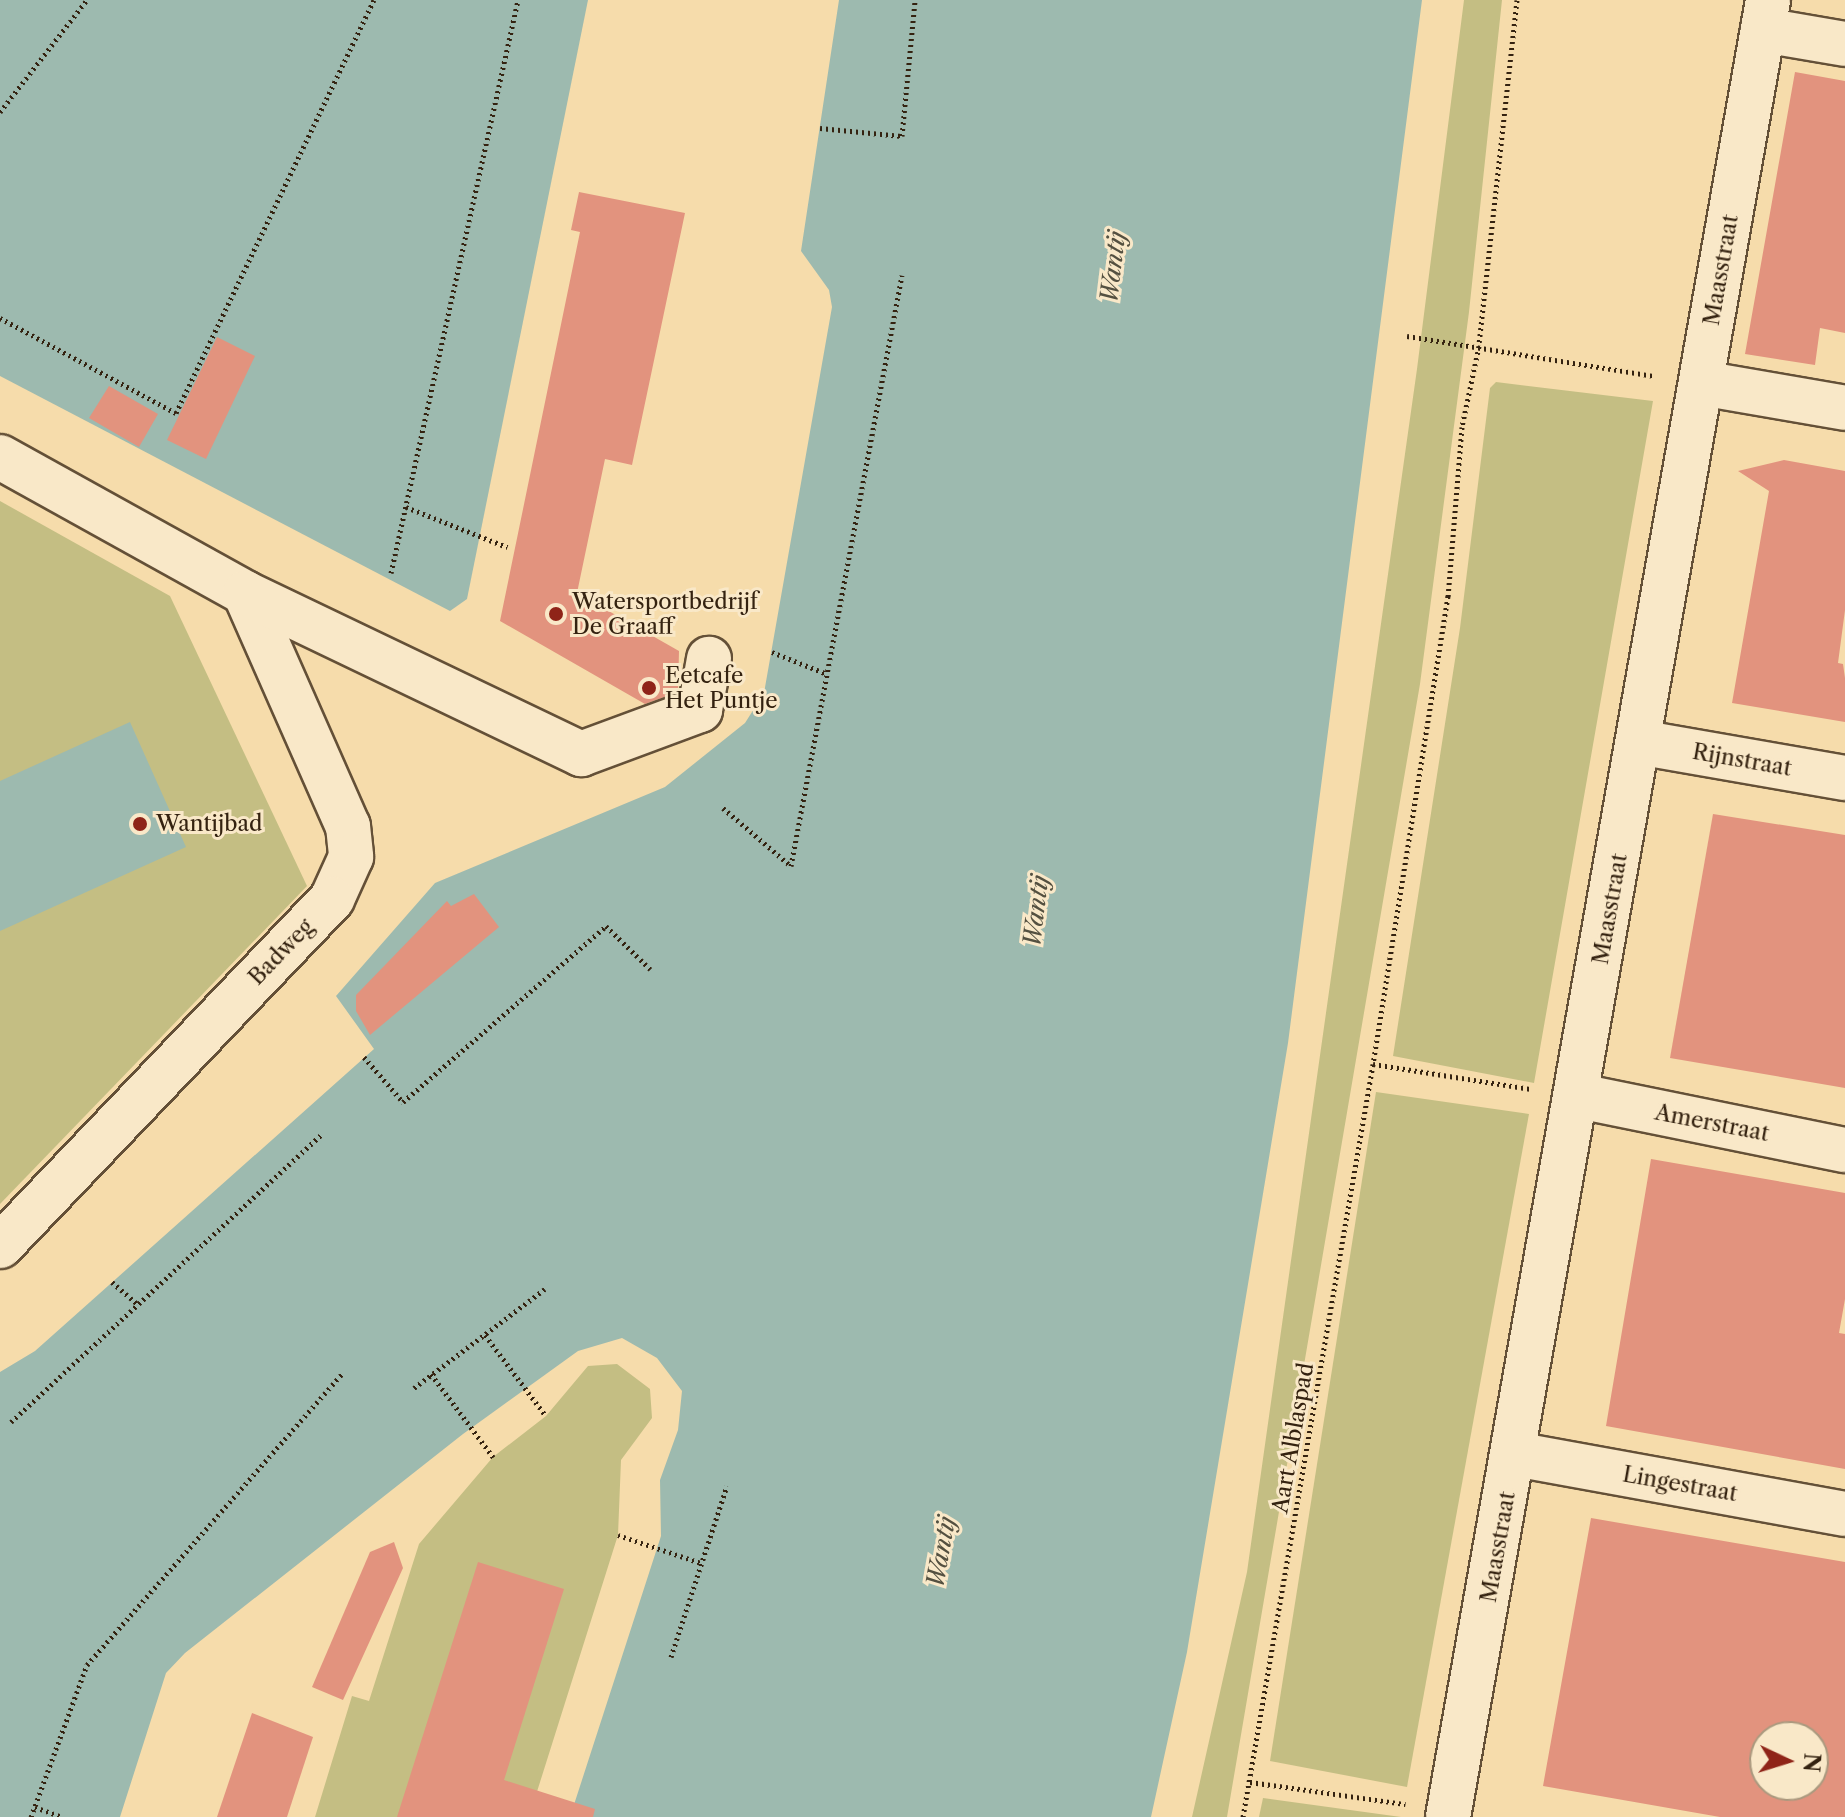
<!DOCTYPE html>
<html>
<head>
<meta charset="utf-8">
<style>
	body { margin:0 }
	#map { position:relative; width:1845px; height:1817px; overflow:hidden; background:#f6dcab; font-family:"Libre Caslon Text",serif }
	div>[style] { position:absolute }
	.green>* { inset:0; background:#c4be83 }
	.water>* { inset:0; background:#9dbaaf }
	.building>* { inset:0; background:#e2937e }
	.path>* { height:5px; margin-top:-2.5px; transform-origin:0; background:repeating-linear-gradient(90deg,#342210 0 2px,transparent 0 6px) }
	.roads { filter:drop-shadow(2px 0 #645037) drop-shadow(-2px 0 #645037) drop-shadow(0 2px #645037) drop-shadow(0 -2px #645037) }
	.minor>* { height:44px; margin:-22px; padding:0 22px; transform-origin:22px; border-radius:22px; background:#f9e8c8 }
	.dots>* { width:22px; height:22px; translate:-50% -50%; box-sizing:border-box; border:4px solid #f9e8c8; border-radius:50% }
	span { translate:-50% -50%; white-space:nowrap; text-align:center; line-height:1.15; -webkit-text-stroke:6px #f9e8c8; paint-order:stroke }
	.street-label { font-size:22px; color:#342210 }
	.poi-label { font-size:22px; color:#342210 }
	.left { translate:0 -50%; text-align:left }
	.water-label { font-size:24px; color:#545040; font-style:italic }
	.north { position:absolute; left:1749px; top:1721px; width:80px; height:80px; box-sizing:border-box; background:#f9e8c8; border:2px solid #aa997e; border-radius:50%; rotate:94deg; font-size:22px; font-weight:700; line-height:32px; text-align:center; color:#342210 }
	.north::after { content:''; display:block; margin:auto; width:28px; height:36px; background:#8f2418; clip-path:polygon(50% 0,100% 100%,50% 72%,0 100%) }
</style>
</head>
<body>
<div id="map">
	<div class="green">
		<i style="clip-path:polygon(1464px 0,1502px 0,1469px 312px,1420px 684px,1227px 1817px,1192px 1817px,1247px 1572px,1417px 369px)"></i>
		<i style="clip-path:polygon(1496px 382px,1653px 401px,1534px 1083px,1393px 1056px,1460px 628px,1490px 388px)"></i>
		<i style="clip-path:polygon(0 501px,170px 596px,307px 886px,0 1204px)"></i>
		<i style="clip-path:polygon(1376px 1092px,1529px 1114px,1407px 1787px,1270px 1761px)"></i>
		<i style="clip-path:polygon(617px 1364px,650px 1389px,652px 1418px,621px 1460px,618px 1535px,529px 1817px,315px 1817px,352px 1696px,369px 1701px,419px 1544px,493px 1457px,546px 1416px,588px 1366px)"></i>
		<i style="clip-path:polygon(1263px 1798px,1401px 1817px,1259px 1817px)"></i>
	</div>
	<div class="water">
		<i style="clip-path:polygon(0 0,588px 0,467px 599px,450px 611px,0 376px)"></i>
		<i style="clip-path:polygon(839px 0,1422px 0,1288px 1043px,1187px 1652px,1151px 1817px,570px 1817px,661px 1536px,660px 1480px,678px 1430px,682px 1391px,657px 1358px,622px 1338px,578px 1351px,463px 1434px,185px 1653px,166px 1673px,120px 1817px,0 1817px,0 1372px,35px 1351px,374px 1049px,336px 996px,435px 883px,665px 787px,745px 723px,764px 693px,832px 307px,829px 290px,801px 251px)"></i>
		<i style="clip-path:polygon(130px 722px,186px 847px,0 931px,0 781px)"></i>
	</div>
	<div class="building">
		<i style="clip-path:polygon(1795px 72px,1845px 81px,1845px 333px,1820px 328px,1815px 365px,1745px 354px)"></i>
		<i style="clip-path:polygon(579px 192px,685px 213px,632px 465px,605px 459px,577px 593px,679px 651px,678px 692px,645px 704px,500px 621px,580px 232px,571px 230px)"></i>
		<i style="clip-path:polygon(217px 337px,255px 356px,206px 459px,167px 440px)"></i>
		<i style="clip-path:polygon(109px 386px,158px 414px,139px 447px,89px 418px)"></i>
		<i style="clip-path:polygon(1784px 460px,1845px 471px,1845px 610px,1838px 663px,1843px 664px,1845px 678px,1845px 722px,1732px 703px,1769px 491px,1738px 471px)"></i>
		<i style="clip-path:polygon(1713px 814px,1845px 835px,1845px 1088px,1670px 1058px)"></i>
		<i style="clip-path:polygon(474px 894px,499px 927px,370px 1035px,356px 1011px,356px 995px,447px 901px,451px 906px)"></i>
		<i style="clip-path:polygon(1651px 1159px,1845px 1193px,1845px 1299px,1839px 1333px,1845px 1334px,1845px 1469px,1606px 1426px)"></i>
		<i style="clip-path:polygon(evenodd,1591px 1518px,1845px 1562px,1845px 1817px,1720px 1817px,1543px 1786px,1591px 1518px,1765px 1737px,1813px 1737px,1813px 1785px,1765px 1785px,1765px 1737px)"></i>
		<i style="clip-path:polygon(394px 1542px,403px 1568px,343px 1700px,312px 1687px,370px 1552px)"></i>
		<i style="clip-path:polygon(478px 1562px,564px 1589px,504px 1780px,595px 1809px,593px 1817px,397px 1817px)"></i>
		<i style="clip-path:polygon(252px 1713px,313px 1737px,287px 1817px,217px 1817px)"></i>
	</div>
	<div class="path">
		<i style="left:1517px;top:0;width:348px;rotate:96.3deg"></i>
		<i style="left:1479px;top:346px;width:83px;rotate:101.9deg"></i>
		<i style="left:1462px;top:427px;width:170px;rotate:94.7deg"></i>
		<i style="left:1448px;top:596px;width:474px;rotate:99.1deg"></i>
		<i style="left:1373px;top:1064px;width:159px;rotate:9deg"></i>
		<i style="left:0;top:112px;width:142px;rotate:-52.2deg"></i>
		<i style="left:820px;top:128px;width:82px;rotate:5.6deg"></i>
		<i style="left:902px;top:136px;width:137px;rotate:-84.5deg"></i>
		<i style="left:0;top:318px;width:200px;rotate:28.4deg"></i>
		<i style="left:176px;top:413px;width:458px;rotate:-64.4deg"></i>
		<i style="left:1407px;top:336px;width:251px;rotate:9.2deg"></i>
		<i style="left:406px;top:507px;width:109px;rotate:21.6deg"></i>
		<i style="left:391px;top:573px;width:587px;rotate:-77.5deg"></i>
		<i style="left:772px;top:652px;width:59px;rotate:21.8deg"></i>
		<i style="left:723px;top:808px;width:89px;rotate:40.5deg"></i>
		<i style="left:791px;top:866px;width:601px;rotate:-79.36deg"></i>
		<i style="left:364px;top:1057px;width:60px;rotate:49.1deg"></i>
		<i style="left:403px;top:1102px;width:269px;rotate:-40.9deg"></i>
		<i style="left:606px;top:926px;width:62px;rotate:44.3deg"></i>
		<i style="left:112px;top:1282px;width:35px;rotate:41deg"></i>
		<i style="left:485px;top:1335px;width:101px;rotate:53deg"></i>
		<i style="left:431px;top:1374px;width:104px;rotate:53.2deg"></i>
		<i style="left:414px;top:1388px;width:164px;rotate:-37.1deg"></i>
		<i style="left:11px;top:1422px;width:424px;rotate:-42.8deg"></i>
		<i style="left:618px;top:1535px;width:88px;rotate:18.6deg"></i>
		<i style="left:671px;top:1657px;width:180px;rotate:-71.9deg"></i>
		<i style="left:1250px;top:1782px;width:157px;rotate:8.1deg"></i>
		<i style="left:35px;top:1807px;width:30px;rotate:20deg"></i>
		<i style="left:31px;top:1817px;width:162px;rotate:-69.8deg"></i>
		<i style="left:87px;top:1665px;width:387px;rotate:-48.8deg"></i>
		<i style="left:1243px;top:1817px;width:764px;rotate:-80.2deg"></i>
	</div>
	<div class="roads">
		<div class="minor">
			<i style="left:1763px;top:30px;width:83px;rotate:9.7deg"></i>
			<i style="left:1701px;top:383px;width:146px;rotate:9.8deg"></i>
			<i style="left:0;top:457px;width:280px;rotate:29deg"></i>
			<i style="left:245px;top:593px;width:255px;rotate:66.2deg"></i>
			<i style="left:348px;top:826px;width:31px;rotate:84deg"></i>
			<i style="left:351px;top:857px;width:46px;rotate:114.3deg"></i>
			<i style="left:332px;top:899px;width:480px;rotate:133.7deg"></i>
			<i style="left:245px;top:593px;width:373px;rotate:25.6deg"></i>
			<i style="left:581px;top:754px;width:127px;rotate:-20.3deg"></i>
			<i style="left:700px;top:710px;width:52px;rotate:-80deg"></i>
			<i style="left:1638px;top:742px;width:210px;rotate:9.9deg"></i>
			<i style="left:1579px;top:1096px;width:271px;rotate:11.5deg"></i>
			<i style="left:1515px;top:1454px;width:335px;rotate:10.3deg"></i>
			<i style="left:1448px;top:1817px;width:1845px;rotate:-80.01deg"></i>
		</div>
	</div>
	<div class="dots">
		<i style="left:556px;top:614px;background:#8f2418"></i>
		<i style="left:649px;top:688px;background:#8f2418"></i>
		<i style="left:140px;top:824px;background:#8f2418"></i>
	</div>
	<div class="street-label">
		<span style="left:1721px;top:270px;rotate:-80deg">Maasstraat</span>
		<span style="left:1742px;top:760px;rotate:10deg">Rijnstraat</span>
		<span style="left:1610px;top:909px;rotate:-80deg">Maasstraat</span>
		<span style="left:281px;top:952px;rotate:-46deg">Badweg</span>
		<span style="left:1712px;top:1123px;rotate:11deg">Amerstraat</span>
		<span style="left:1293px;top:1438px;rotate:-80deg">Aart Alblaspad</span>
		<span style="left:1680px;top:1484px;rotate:10deg">Lingestraat</span>
		<span style="left:1498px;top:1547px;rotate:-80deg">Maasstraat</span>
	</div>
	<div class="poi-label">
		<span class="left" style="left:572px;top:614px">Watersportbedrijf<br>De Graaff</span>
		<span class="left" style="left:665px;top:688px">Eetcafe<br>Het Puntje</span>
		<span class="left" style="left:156px;top:824px">Wantijbad</span>
	</div>
	<div class="water-label">
		<span style="left:1113px;top:267px;rotate:-83deg">Wantij</span>
		<span style="left:1036px;top:911px;rotate:-83deg">Wantij</span>
		<span style="left:941px;top:1552px;rotate:-80deg">Wantij</span>
	</div>
	<div class="north">N</div>
</div>
</body>
</html>
